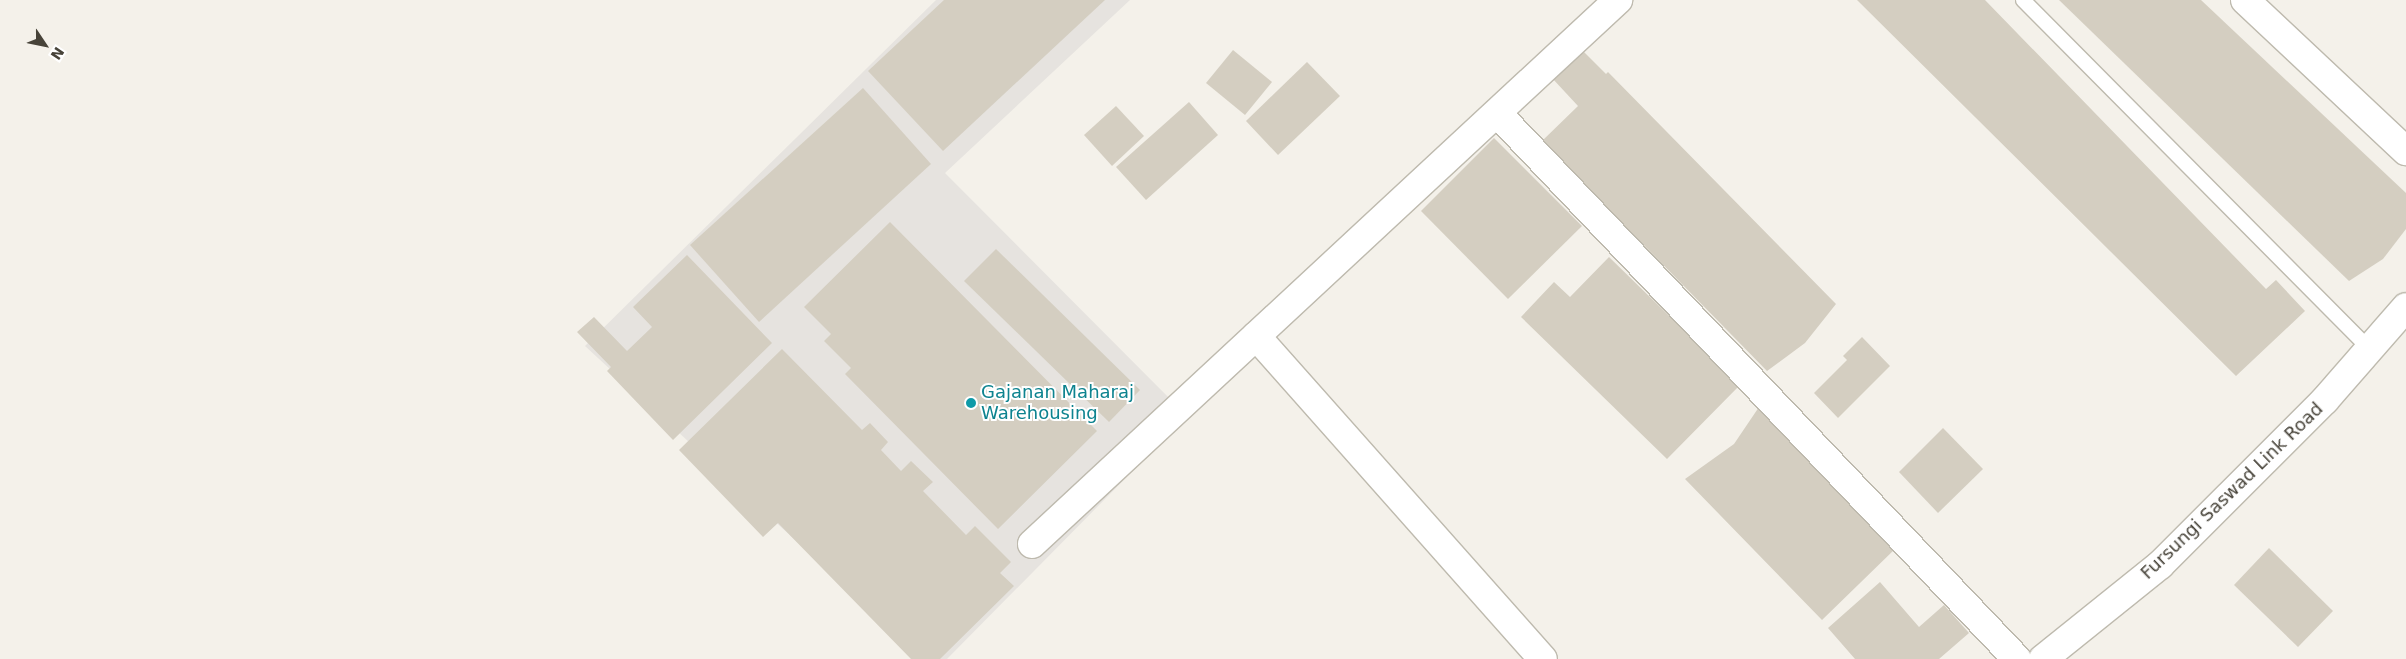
<!DOCTYPE html>
<html>
<head>
<meta charset="utf-8">
<style>
	body { margin:0 }
	#map { position:relative; width:2406px; height:659px; overflow:hidden; background:#f4f1ea; font-family:"DejaVu Sans",sans-serif }
	div>[style] { position:absolute }
	.industrial>* { inset:0; background:#e6e3df }
	.building>* { inset:0; background:#d4cec1 }
	.roads { filter:drop-shadow(1px 0 #bebaae) drop-shadow(-1px 0 #bebaae) drop-shadow(0 1px #bebaae) drop-shadow(0 -1px #bebaae) }
	.service>* { height:14px; margin:-7px; padding:0 7px; transform-origin:7px; border-radius:7px; background:#fff }
	.minor>* { height:28px; margin:-14px; padding:0 14px; transform-origin:14px; border-radius:14px; background:#fff }
	.tertiary>* { height:28px; margin:-14px; padding:0 14px; transform-origin:14px; border-radius:14px; background:#fff }
	.dots>* { width:14px; height:14px; translate:-50% -50%; box-sizing:border-box; border:2px solid #fff; border-radius:50% }
	span { translate:-50% -50%; white-space:nowrap; text-align:center; line-height:1.15; -webkit-text-stroke:4px #fff; paint-order:stroke }
	.culture-label { font-size:18px; color:#0d838f }
	.left { translate:0 -50%; text-align:left }
	.street-label { font-size:18px; color:#474339 }
	.north { position:absolute; left:20px; top:20px; width:50px; height:50px; -webkit-text-stroke:4px #fff; paint-order:stroke; rotate:124deg; font-size:14px; font-weight:700; line-height:20px; text-align:center; color:#474339 }
	.north::after { content:''; display:block; margin:auto; width:18px; height:22px; background:#474339; clip-path:polygon(50% 0,100% 100%,50% 72%,0 100%) }
</style>
</head>
<body>
<div id="map">
	<div class="industrial">
		<i style="clip-path:polygon(936px 0,1130px 0,945px 173px,1187px 416px,947px 659px,924px 659px,585px 346px)"></i>
	</div>
	<div class="building">
		<i style="clip-path:polygon(944px 0,1105px 0,943px 151px,868px 71px)"></i>
		<i style="clip-path:polygon(1857px 0,1985px 0,2266px 289px,2276px 280px,2305px 311px,2236px 376px)"></i>
		<i style="clip-path:polygon(2059px 0,2201px 0,2406px 193px,2406px 229px,2383px 259px,2349px 281px)"></i>
		<i style="clip-path:polygon(1581px 49px,1606px 74px,1608px 72px,1836px 304px,1805px 343px,1767px 371px,1542px 141px,1578px 106px,1552px 78px)"></i>
		<i style="clip-path:polygon(1233px 50px,1272px 82px,1245px 115px,1206px 83px)"></i>
		<i style="clip-path:polygon(1307px 62px,1340px 96px,1278px 155px,1246px 121px)"></i>
		<i style="clip-path:polygon(863px 88px,931px 164px,759px 322px,690px 245px)"></i>
		<i style="clip-path:polygon(1189px 102px,1218px 135px,1146px 200px,1116px 167px)"></i>
		<i style="clip-path:polygon(1116px 106px,1144px 136px,1112px 166px,1084px 135px)"></i>
		<i style="clip-path:polygon(1494px 138px,1582px 226px,1508px 299px,1421px 211px)"></i>
		<i style="clip-path:polygon(890px 222px,1097px 431px,998px 529px,845px 374px,851px 368px,824px 341px,831px 334px,804px 307px)"></i>
		<i style="clip-path:polygon(996px 249px,1140px 390px,1109px 422px,964px 281px)"></i>
		<i style="clip-path:polygon(687px 255px,772px 343px,673px 440px,607px 371px,611px 367px,577px 332px,594px 317px,627px 351px,652px 327px,633px 307px)"></i>
		<i style="clip-path:polygon(1609px 257px,1740px 385px,1667px 459px,1521px 317px,1554px 282px,1570px 297px)"></i>
		<i style="clip-path:polygon(1862px 337px,1890px 366px,1838px 418px,1814px 393px,1847px 360px,1843px 356px)"></i>
		<i style="clip-path:polygon(782px 349px,862px 430px,870px 423px,888px 442px,881px 450px,901px 471px,911px 461px,933px 482px,923px 491px,966px 535px,975px 526px,1011px 562px,1000px 573px,1014px 586px,940px 659px,911px 659px,778px 523px,763px 537px,679px 450px)"></i>
		<i style="clip-path:polygon(1759px 407px,1896px 548px,1822px 620px,1685px 479px,1734px 444px)"></i>
		<i style="clip-path:polygon(1943px 428px,1983px 469px,1938px 513px,1899px 472px)"></i>
		<i style="clip-path:polygon(2269px 548px,2333px 611px,2298px 647px,2234px 585px)"></i>
		<i style="clip-path:polygon(1880px 582px,1919px 627px,1944px 605px,1969px 633px,1939px 659px,1855px 659px,1828px 628px)"></i>
	</div>
	<div class="roads">
		<div class="service">
			<i style="left:2023px;top:0;width:492px;rotate:45.2deg"></i>
		</div>
		<div class="minor">
			<i style="left:2245px;top:0;width:221px;rotate:43.2deg"></i>
			<i style="left:1497px;top:113px;width:754px;rotate:46.4deg"></i>
			<i style="left:1256px;top:336px;width:432px;rotate:48.4deg"></i>
			<i style="left:1032px;top:544px;width:800px;rotate:-42.87deg"></i>
		</div>
		<div class="tertiary">
			<i style="left:2043px;top:659px;width:150px;rotate:-38.8deg"></i>
			<i style="left:2160px;top:565px;width:233px;rotate:-45deg"></i>
			<i style="left:2325px;top:400px;width:123px;rotate:-48.9deg"></i>
		</div>
	</div>
	<div class="dots">
		<i style="left:971px;top:403px;background:#0f9aa8"></i>
	</div>
	<div class="culture-label">
		<span class="left" style="left:981px;top:403px">Gajanan Maharaj<br>Warehousing</span>
	</div>
	<div class="street-label">
		<span style="left:2232px;top:491px;rotate:-44deg">Fursungi Saswad Link Road</span>
	</div>
	<div class="north">N</div>
</div>
</body>
</html>
